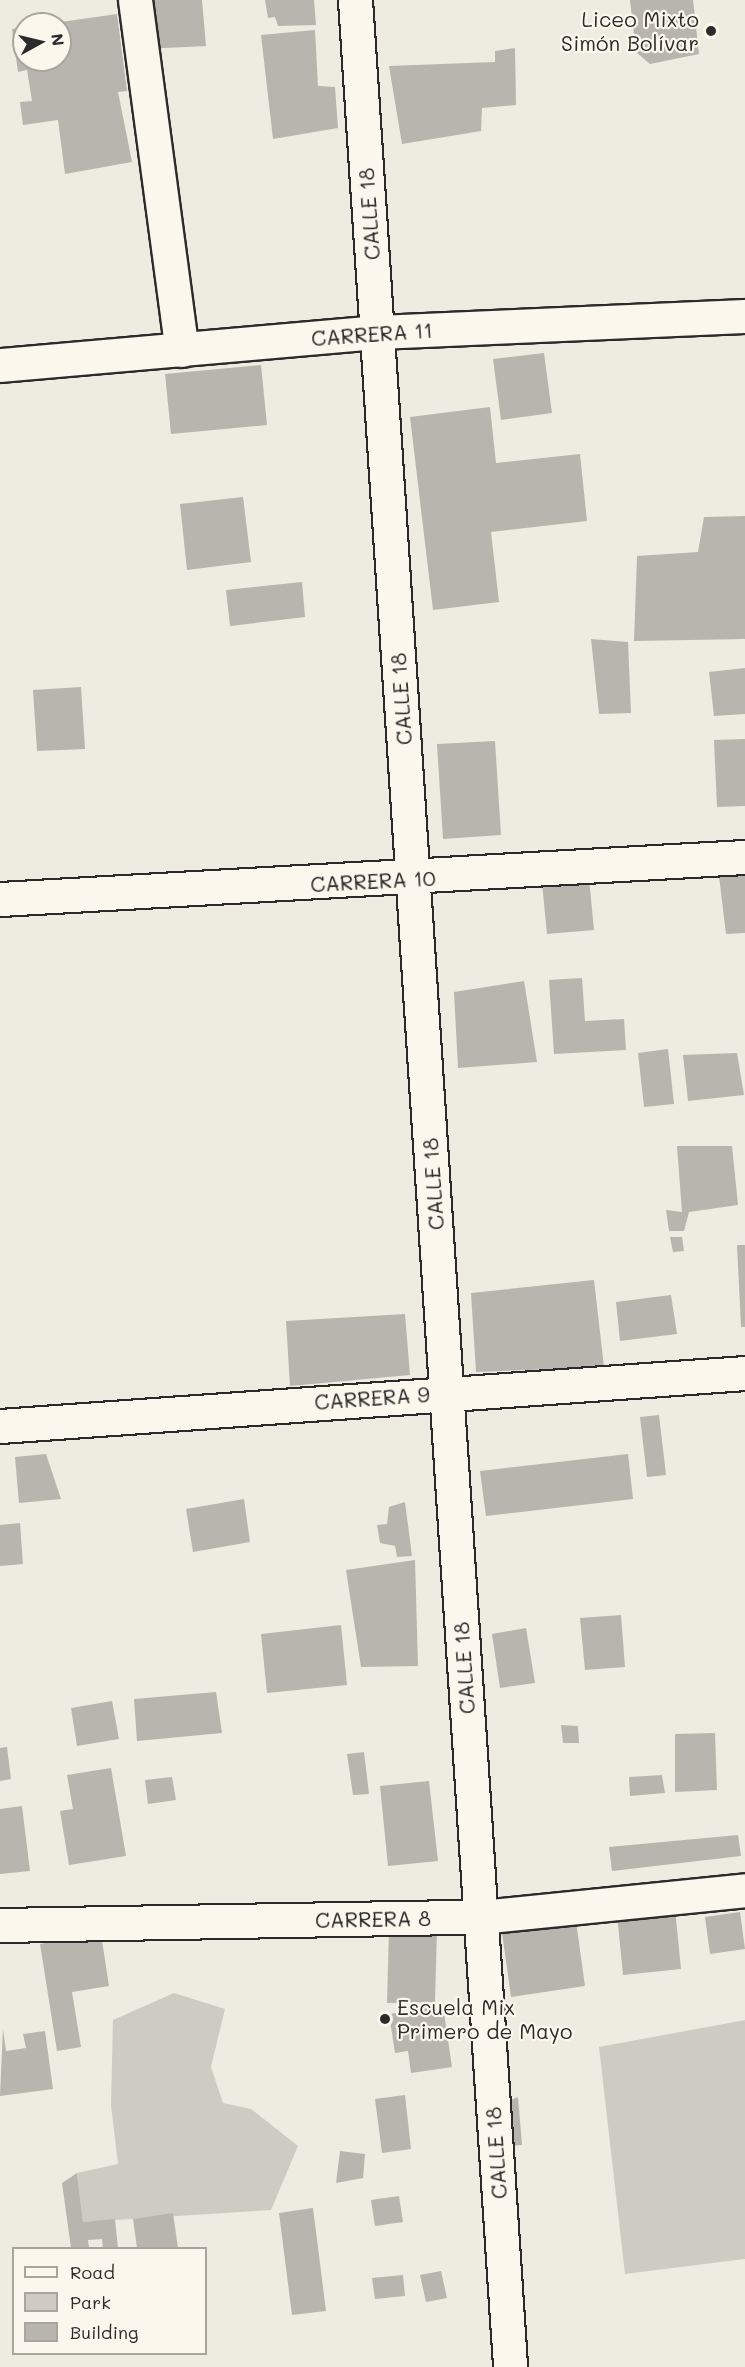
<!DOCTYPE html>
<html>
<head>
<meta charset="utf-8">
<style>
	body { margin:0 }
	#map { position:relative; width:745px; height:2367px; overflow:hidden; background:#eeebe0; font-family:Mali,sans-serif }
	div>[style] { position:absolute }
	.green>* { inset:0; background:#cecbc2 }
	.building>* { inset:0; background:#b8b5ae }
	.roads { filter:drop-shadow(2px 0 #2b2b2b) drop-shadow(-2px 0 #2b2b2b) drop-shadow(0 2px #2b2b2b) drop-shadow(0 -2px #2b2b2b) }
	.minor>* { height:33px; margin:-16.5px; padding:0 16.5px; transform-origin:16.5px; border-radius:16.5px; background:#fbf7ec }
	.dots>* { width:16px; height:16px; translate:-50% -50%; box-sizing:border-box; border:3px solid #fbf7ec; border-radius:50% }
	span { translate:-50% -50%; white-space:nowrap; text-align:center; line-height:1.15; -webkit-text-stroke:4.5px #fbf7ec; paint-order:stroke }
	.poi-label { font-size:21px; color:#2b2b2b }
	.right { translate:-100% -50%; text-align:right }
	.left { translate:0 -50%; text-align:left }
	.street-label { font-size:21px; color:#2b2b2b }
	.legend { position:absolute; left:12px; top:2247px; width:195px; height:108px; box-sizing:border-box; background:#fbf7ec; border:2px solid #a8a59f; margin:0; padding:8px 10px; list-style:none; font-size:18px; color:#2b2b2b }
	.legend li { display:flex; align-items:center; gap:12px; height:30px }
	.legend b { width:30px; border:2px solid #a8a59f }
	.north { position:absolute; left:12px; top:12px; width:60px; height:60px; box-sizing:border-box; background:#fbf7ec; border:2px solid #a8a59f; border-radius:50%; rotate:82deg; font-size:16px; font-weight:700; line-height:24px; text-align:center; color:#2b2b2b }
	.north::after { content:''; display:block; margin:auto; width:21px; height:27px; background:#2b2b2b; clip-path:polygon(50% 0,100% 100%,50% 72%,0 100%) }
</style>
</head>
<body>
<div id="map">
	<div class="green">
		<i style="clip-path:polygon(174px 1993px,225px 2009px,211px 2067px,223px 2103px,251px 2109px,298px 2146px,271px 2210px,83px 2222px,77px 2173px,118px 2164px,111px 2105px,113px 2020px)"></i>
		<i style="clip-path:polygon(745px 2020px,745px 2259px,625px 2274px,599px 2047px)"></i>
	</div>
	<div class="building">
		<i style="clip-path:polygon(141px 0,202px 0,206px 46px,143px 49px)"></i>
		<i style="clip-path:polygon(265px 0,314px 0,316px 25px,278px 26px,275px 17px,268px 18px)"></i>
		<i style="clip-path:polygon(630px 0,693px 0,699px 54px,650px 64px,636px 52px)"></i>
		<i style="clip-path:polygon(117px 14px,127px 91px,118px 92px,132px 162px,65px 174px,58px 120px,23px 125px,20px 102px,32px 101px,27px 70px,18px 72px,12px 29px,24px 27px,24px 60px,60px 60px,60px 24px,54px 23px)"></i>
		<i style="clip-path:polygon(315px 30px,318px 86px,335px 87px,338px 128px,273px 139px,261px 35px)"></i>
		<i style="clip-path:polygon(515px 48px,516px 105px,482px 108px,481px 131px,402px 144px,389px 66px,495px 62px,495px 51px)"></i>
		<i style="clip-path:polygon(544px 353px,552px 413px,501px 420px,493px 359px)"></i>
		<i style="clip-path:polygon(261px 365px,267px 425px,171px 434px,165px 374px)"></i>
		<i style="clip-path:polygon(490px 407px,496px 463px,580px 454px,587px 521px,491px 532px,499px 602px,433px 610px,410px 417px)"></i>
		<i style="clip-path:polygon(243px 497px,251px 562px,187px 570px,180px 504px)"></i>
		<i style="clip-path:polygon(745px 516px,745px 639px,634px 641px,637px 556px,698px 552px,704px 517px)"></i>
		<i style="clip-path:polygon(302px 582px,305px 617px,230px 626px,226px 590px)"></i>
		<i style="clip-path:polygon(591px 639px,628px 642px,631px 713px,599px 714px)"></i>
		<i style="clip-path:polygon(745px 668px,745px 714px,714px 716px,709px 672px)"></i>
		<i style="clip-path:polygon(81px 687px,85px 749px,37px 751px,33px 690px)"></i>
		<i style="clip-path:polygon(745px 739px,745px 806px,717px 807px,714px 740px)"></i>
		<i style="clip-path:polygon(495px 741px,501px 835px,443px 839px,437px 744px)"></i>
		<i style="clip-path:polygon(745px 867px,745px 933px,726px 934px,718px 868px)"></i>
		<i style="clip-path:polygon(589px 878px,594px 930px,547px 934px,542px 883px)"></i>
		<i style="clip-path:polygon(582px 978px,585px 1021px,624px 1019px,626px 1050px,554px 1054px,549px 980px)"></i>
		<i style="clip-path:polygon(524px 981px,537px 1062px,458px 1068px,454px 992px)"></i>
		<i style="clip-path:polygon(668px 1049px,674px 1104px,644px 1107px,638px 1053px)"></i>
		<i style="clip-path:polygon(737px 1053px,744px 1095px,688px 1101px,683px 1055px)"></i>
		<i style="clip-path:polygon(677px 1146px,732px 1146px,738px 1205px,689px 1212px,684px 1231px,669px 1231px,666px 1210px,682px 1212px)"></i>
		<i style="clip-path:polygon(670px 1237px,682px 1237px,684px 1251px,673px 1252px)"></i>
		<i style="clip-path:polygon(737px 1245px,745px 1245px,745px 1327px,741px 1327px)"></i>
		<i style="clip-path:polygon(594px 1280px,604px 1367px,476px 1372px,471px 1293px)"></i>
		<i style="clip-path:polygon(671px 1295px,677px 1334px,620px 1341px,616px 1302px)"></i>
		<i style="clip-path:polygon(405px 1314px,410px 1375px,290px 1386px,286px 1321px)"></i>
		<i style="clip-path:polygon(659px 1415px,666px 1475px,647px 1477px,640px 1417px)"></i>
		<i style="clip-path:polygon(46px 1454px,61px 1499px,19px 1503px,15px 1457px)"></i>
		<i style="clip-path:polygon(628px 1454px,633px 1499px,486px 1516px,480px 1471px)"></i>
		<i style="clip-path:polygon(244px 1499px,250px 1542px,193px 1552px,186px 1509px)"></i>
		<i style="clip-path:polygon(405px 1502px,412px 1556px,397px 1557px,395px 1546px,380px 1543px,377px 1525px,387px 1524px,389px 1507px)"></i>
		<i style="clip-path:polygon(20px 1523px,23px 1564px,0 1566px,0 1525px)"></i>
		<i style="clip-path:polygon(415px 1560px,418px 1666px,361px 1667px,346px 1570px)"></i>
		<i style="clip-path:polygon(621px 1615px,625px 1667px,585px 1670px,580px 1618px)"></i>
		<i style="clip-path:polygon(341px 1625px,347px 1685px,267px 1693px,261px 1634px)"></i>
		<i style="clip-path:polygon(526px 1628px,535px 1683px,500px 1688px,492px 1634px)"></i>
		<i style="clip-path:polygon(216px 1692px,222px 1733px,137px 1741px,134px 1699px)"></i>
		<i style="clip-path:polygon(112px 1701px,119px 1739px,77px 1746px,71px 1708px)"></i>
		<i style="clip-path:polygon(561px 1725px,578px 1726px,579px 1743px,563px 1743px)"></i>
		<i style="clip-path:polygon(715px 1733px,717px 1790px,675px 1792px,675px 1734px)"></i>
		<i style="clip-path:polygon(7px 1747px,11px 1779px,0 1781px,0 1748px)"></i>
		<i style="clip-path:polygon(364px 1752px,369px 1794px,353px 1795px,347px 1754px)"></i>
		<i style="clip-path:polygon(111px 1768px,126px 1856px,69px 1865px,60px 1811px,73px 1809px,67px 1775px)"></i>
		<i style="clip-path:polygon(662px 1775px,665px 1793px,630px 1796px,629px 1777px)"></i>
		<i style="clip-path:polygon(172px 1777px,176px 1800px,148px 1804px,145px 1780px)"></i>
		<i style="clip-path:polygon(429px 1781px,438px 1861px,388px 1866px,380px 1786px)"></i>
		<i style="clip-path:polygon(22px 1806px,30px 1871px,0 1874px,0 1809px)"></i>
		<i style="clip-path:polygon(738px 1835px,741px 1856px,612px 1871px,609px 1847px)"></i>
		<i style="clip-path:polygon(675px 1909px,681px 1969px,623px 1975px,617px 1914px)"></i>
		<i style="clip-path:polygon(740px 1912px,745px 1949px,710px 1954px,705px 1917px)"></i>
		<i style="clip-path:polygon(575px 1914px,585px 1986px,511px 1997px,501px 1925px)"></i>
		<i style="clip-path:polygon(437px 1929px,435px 2002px,387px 2003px,389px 1930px)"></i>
		<i style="clip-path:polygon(101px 1934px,109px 1986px,72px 1992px,81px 2047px,57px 2051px,40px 1944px)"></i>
		<i style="clip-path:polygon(443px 2006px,452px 2067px,411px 2073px,408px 2051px,395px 2053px,389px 2014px)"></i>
		<i style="clip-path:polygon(3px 2029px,6px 2051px,26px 2048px,23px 2034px,45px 2031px,53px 2089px,0 2096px)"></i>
		<i style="clip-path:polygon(405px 2095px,411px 2149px,382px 2153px,375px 2099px)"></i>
		<i style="clip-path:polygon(518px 2097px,522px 2145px,508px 2146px,504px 2103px)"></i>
		<i style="clip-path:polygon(340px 2151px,365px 2154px,363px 2178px,336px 2183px)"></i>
		<i style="clip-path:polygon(77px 2173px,83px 2222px,115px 2219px,118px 2248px,103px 2248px,102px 2239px,88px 2240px,89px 2248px,71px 2248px,62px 2183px)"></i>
		<i style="clip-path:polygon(399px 2196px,403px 2222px,375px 2226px,371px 2200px)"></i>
		<i style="clip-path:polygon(313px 2208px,326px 2311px,292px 2315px,279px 2213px)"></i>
		<i style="clip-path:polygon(173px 2213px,178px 2248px,137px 2248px,133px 2219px)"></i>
		<i style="clip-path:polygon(441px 2271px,447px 2298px,426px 2302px,420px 2275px)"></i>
		<i style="clip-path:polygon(403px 2275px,405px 2296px,375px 2299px,372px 2278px)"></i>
	</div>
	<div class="roads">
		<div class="minor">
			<i style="left:135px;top:0;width:353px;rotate:82.4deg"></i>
			<i style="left:355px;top:0;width:2372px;rotate:86.25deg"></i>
			<i style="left:0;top:365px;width:378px;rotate:-5deg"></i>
			<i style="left:377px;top:332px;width:368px;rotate:-2.5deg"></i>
			<i style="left:0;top:899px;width:746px;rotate:-3.23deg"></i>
			<i style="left:0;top:1426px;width:747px;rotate:-4.07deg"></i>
			<i style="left:0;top:1925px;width:481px;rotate:-1deg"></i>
			<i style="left:481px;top:1917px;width:265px;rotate:-5.8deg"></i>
		</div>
	</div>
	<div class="dots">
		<i style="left:711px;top:31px;background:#2b2b2b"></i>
		<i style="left:385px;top:2019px;background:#2b2b2b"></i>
	</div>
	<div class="poi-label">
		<span class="right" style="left:699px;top:31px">Liceo Mixto<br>Simón Bolívar</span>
		<span class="left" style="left:397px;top:2019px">Escuela Mix<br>Primero de Mayo</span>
	</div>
	<div class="street-label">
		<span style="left:369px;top:214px;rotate:-94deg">CALLE 18</span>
		<span style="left:372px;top:334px;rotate:-4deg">CARRERA 11</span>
		<span style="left:401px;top:699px;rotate:-94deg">CALLE 18</span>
		<span style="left:373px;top:881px;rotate:-3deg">CARRERA 10</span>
		<span style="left:433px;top:1184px;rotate:-94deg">CALLE 18</span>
		<span style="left:372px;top:1398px;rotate:-4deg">CARRERA 9</span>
		<span style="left:464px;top:1668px;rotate:-94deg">CALLE 18</span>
		<span style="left:373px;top:1919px;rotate:-1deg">CARRERA 8</span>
		<span style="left:496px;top:2153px;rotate:-94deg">CALLE 18</span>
	</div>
	<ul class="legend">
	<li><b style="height:8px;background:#fbf7ec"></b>Road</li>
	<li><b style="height:16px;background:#cecbc2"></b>Park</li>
	<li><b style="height:16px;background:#b8b5ae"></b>Building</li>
	</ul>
	<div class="north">N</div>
</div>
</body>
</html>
